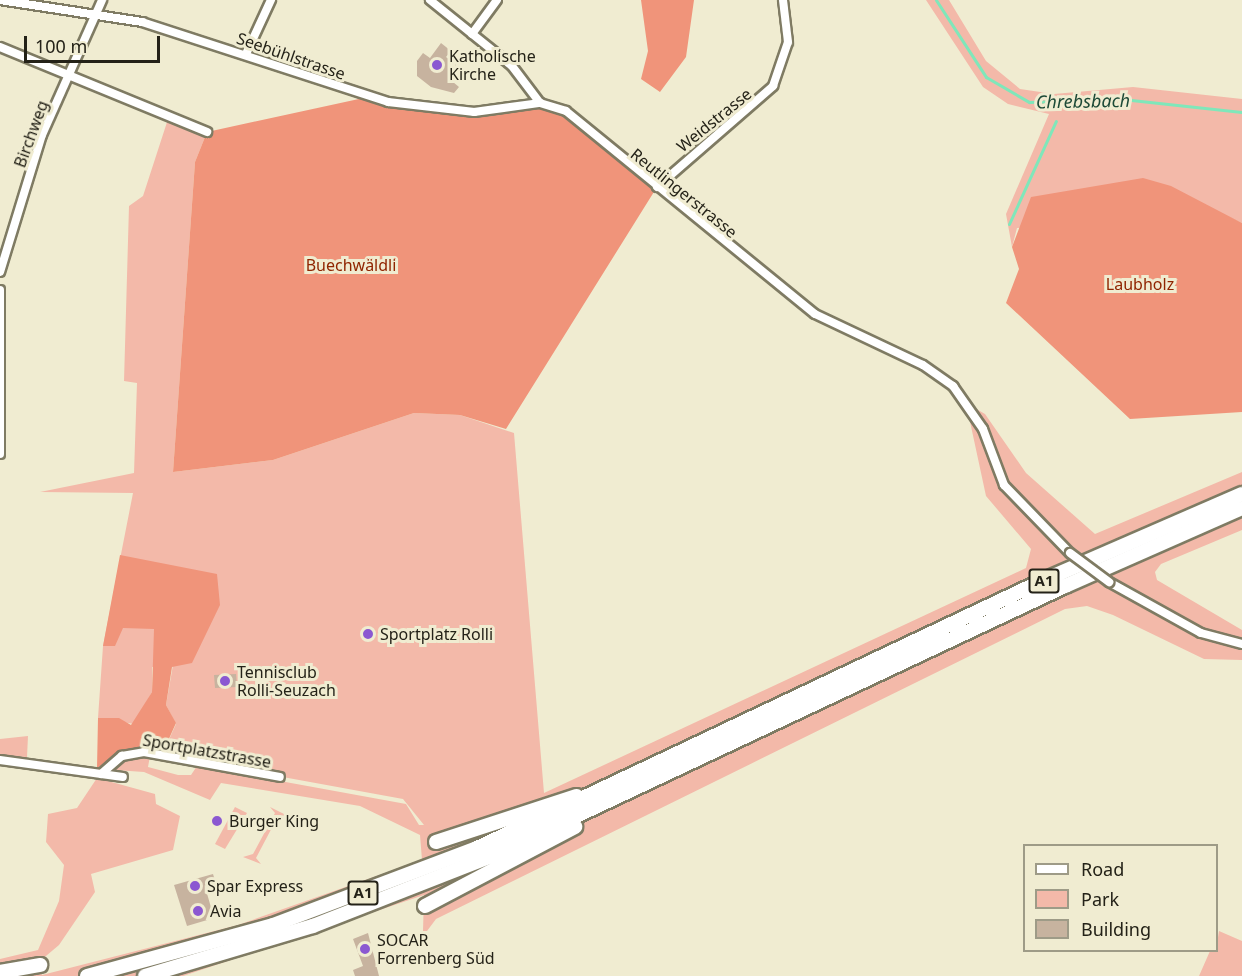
<!DOCTYPE html>
<html>
<head>
<meta charset="utf-8">
<style>
	body { margin:0 }
	#map { position:relative; width:1242px; height:976px; overflow:hidden; background:#f0ecd1; font-family:"Noto Sans",sans-serif }
	div>[style] { position:absolute }
	.green>* { inset:0; background:#f3b9a9 }
	.forest>* { inset:0; background:#f0947a }
	.stream>* { height:3px; margin:-1.5px; padding:0 1.5px; transform-origin:1.5px; border-radius:1.5px; background:#7fe7ba }
	.building>* { inset:0; background:#c7b39f }
	.roads { filter:drop-shadow(2px 0 #7f7b63) drop-shadow(-2px 0 #7f7b63) drop-shadow(0 2px #7f7b63) drop-shadow(0 -2px #7f7b63) }
	.street>* { height:8px; margin:-4px; padding:0 4px; transform-origin:4px; border-radius:4px; background:#fff }
	.highway>* { height:14px; margin:-7px; padding:0 7px; transform-origin:7px; border-radius:7px; background:#fff }
	.bridges { filter:drop-shadow(2px 0 #7f7b63) drop-shadow(-2px 0 #7f7b63) drop-shadow(0 2px #7f7b63) drop-shadow(0 -2px #7f7b63) }
	.street-bridge>* { height:8px; margin:-4px; padding:0 4px; transform-origin:4px; border-radius:4px; background:#fff }
	.dots>* { width:16px; height:16px; translate:-50% -50%; box-sizing:border-box; border:3px solid #f0ecd1; border-radius:50% }
	span { translate:-50% -50%; white-space:nowrap; text-align:center; line-height:1.15; -webkit-text-stroke:6px #f0ecd1; paint-order:stroke }
	.shield-label span { padding:2px 4px; background:#f0ecd1; border:2px solid; border-radius:4px; -webkit-text-stroke-width:0 }
	.shield-label { font-size:15px; color:#242218; font-weight:700 }
	.street-label { font-size:16px; color:#242218 }
	.poi-label { font-size:16px; color:#242218 }
	.left { translate:0 -50%; text-align:left }
	.park-label { font-size:16px; color:#902500 }
	.water-label { font-size:18px; color:#1d4a37; font-style:italic }
	.legend { position:absolute; left:1023px; top:844px; width:195px; height:108px; box-sizing:border-box; background:#f0ecd1; border:2px solid #9e9b87; margin:0; padding:8px 10px; list-style:none; font-size:18px; color:#242218 }
	.legend li { display:flex; align-items:center; gap:12px; height:30px }
	.legend b { width:30px; border:2px solid #9e9b87 }
	.scale { position:absolute; left:24px; top:36px; width:136px; height:27px; box-sizing:border-box; border:3px solid #242218; border-top:0; padding-left:8px; font-size:18px; line-height:21px; white-space:nowrap; color:#242218; -webkit-text-stroke:4px #f0ecd1; paint-order:stroke }
</style>
</head>
<body>
<div id="map">
	<div class="green">
		<i style="clip-path:polygon(926px 0,949px 0,986px 61px,1020px 89px,1054px 94px,1133px 87px,1242px 99px,1242px 223px,1229px 217px,1017px 228px,1012px 247px,1006px 214px,1049px 114px,1008px 104px,983px 87px)"></i>
		<i style="clip-path:polygon(169px 116px,207px 132px,195px 162px,173px 472px,273px 460px,414px 413px,460px 415px,514px 433px,544px 793px,1026px 568px,1031px 549px,986px 496px,966px 403px,985px 414px,1026px 473px,1095px 534px,1242px 472px,1242px 530px,1161px 564px,1155px 572px,1157px 580px,1242px 630px,1242px 660px,1204px 659px,1113px 615px,1087px 606px,1065px 609px,436px 919px,427px 931px,423px 931px,424px 895px,183px 976px,0 976px,0 959px,38px 950px,59px 901px,64px 865px,46px 842px,48px 814px,77px 808px,97px 778px,155px 794px,156px 804px,180px 816px,173px 850px,91px 874px,95px 892px,59px 945px,40px 961px,42px 975px,238px 925px,422px 860px,420px 835px,360px 806px,221px 783px,210px 800px,144px 772px,115px 770px,127px 756px,150px 756px,148px 767px,178px 775px,191px 775px,197px 766px,406px 804px,419px 825px,424px 825px,403px 799px,162px 755px,176px 724px,166px 705px,173px 665px,152px 667px,152px 692px,134px 724px,98px 718px,103px 646px,133px 493px,40px 492px,134px 473px,137px 383px,124px 381px,129px 206px,143px 196px)"></i>
		<i style="clip-path:polygon(28px 736px,27px 757px,0 756px,0 739px)"></i>
		<i style="clip-path:polygon(235px 807px,247px 813px,225px 849px,215px 844px)"></i>
		<i style="clip-path:polygon(270px 807px,286px 815px,276px 820px,256px 858px,261px 864px,243px 857px,253px 854px,275px 813px)"></i>
		<i style="clip-path:polygon(1219px 931px,1242px 941px,1242px 976px,1199px 976px,1210px 951px,1216px 950px)"></i>
	</div>
	<div class="forest">
		<i style="clip-path:polygon(641px 0,694px 0,686px 57px,660px 92px,641px 79px,648px 51px)"></i>
		<i style="clip-path:polygon(368px 97px,474px 112px,554px 105px,657px 187px,506px 429px,460px 415px,414px 413px,273px 460px,173px 472px,195px 162px,207px 132px)"></i>
		<i style="clip-path:polygon(1143px 178px,1171px 186px,1242px 223px,1242px 412px,1130px 419px,1006px 303px,1019px 269px,1012px 247px,1031px 197px)"></i>
		<i style="clip-path:polygon(120px 555px,217px 574px,220px 605px,192px 663px,172px 667px,166px 705px,176px 723px,163px 752px,128px 750px,97px 768px,98px 718px,119px 718px,131px 725px,152px 692px,154px 629px,123px 628px,115px 646px,103px 646px)"></i>
	</div>
	<div class="stream">
		<i style="left:936px;top:0;width:92px;rotate:57deg"></i>
		<i style="left:986px;top:77px;width:50px;rotate:30.2deg"></i>
		<i style="left:1029px;top:102px;width:93px;rotate:-1.8deg"></i>
		<i style="left:1122px;top:99px;width:121px;rotate:6.2deg"></i>
		<i style="left:1009px;top:224px;width:113px;rotate:-65.5deg"></i>
	</div>
	<div class="building">
		<i style="clip-path:polygon(441px 43px,451px 51px,446px 57px,462px 69px,453px 82px,459px 87px,454px 93px,431px 87px,417px 76px,417px 61px,423px 53px,430px 58px)"></i>
		<i style="clip-path:polygon(236px 674px,237px 687px,215px 688px,214px 675px)"></i>
		<i style="clip-path:polygon(213px 874px,217px 887px,206px 890px,214px 918px,187px 926px,174px 885px)"></i>
		<i style="clip-path:polygon(368px 933px,379px 976px,355px 976px,353px 970px,363px 966px,353px 939px)"></i>
	</div>
	<div class="roads">
		<div class="street">
			<i style="left:0;top:0;width:144px;rotate:8.8deg"></i>
			<i style="left:142px;top:22px;width:259px;rotate:18deg"></i>
			<i style="left:388px;top:102px;width:87px;rotate:6.6deg"></i>
			<i style="left:474px;top:112px;width:67px;rotate:-7.8deg"></i>
			<i style="left:430px;top:0;width:105px;rotate:38.8deg"></i>
			<i style="left:512px;top:66px;width:46px;rotate:52.9deg"></i>
			<i style="left:540px;top:103px;width:27px;rotate:17deg"></i>
			<i style="left:566px;top:111px;width:321px;rotate:39.2deg"></i>
			<i style="left:815px;top:314px;width:119px;rotate:25.3deg"></i>
			<i style="left:923px;top:365px;width:37px;rotate:35deg"></i>
			<i style="left:953px;top:386px;width:52px;rotate:55.1deg"></i>
			<i style="left:983px;top:429px;width:60px;rotate:69.4deg"></i>
			<i style="left:1004px;top:485px;width:95px;rotate:45.9deg"></i>
			<i style="left:472px;top:34px;width:42px;rotate:-53.7deg"></i>
			<i style="left:0;top:47px;width:224px;rotate:22.3deg"></i>
			<i style="left:246px;top:54px;width:60px;rotate:-65.2deg"></i>
			<i style="left:657px;top:187px;width:154px;rotate:-41deg"></i>
			<i style="left:773px;top:86px;width:46px;rotate:-71.2deg"></i>
			<i style="left:788px;top:42px;width:42px;rotate:-96.8deg"></i>
			<i style="left:0;top:272px;width:143px;rotate:-73deg"></i>
			<i style="left:42px;top:135px;width:148px;rotate:-66deg"></i>
			<i style="left:0;top:290px;width:164px;rotate:90deg"></i>
			<i style="left:1109px;top:582px;width:105px;rotate:29deg"></i>
			<i style="left:1201px;top:633px;width:42px;rotate:15deg"></i>
			<i style="left:0;top:760px;width:124px;rotate:7.9deg"></i>
			<i style="left:101px;top:774px;width:28px;rotate:-41deg"></i>
			<i style="left:122px;top:756px;width:22px;rotate:-10deg"></i>
			<i style="left:144px;top:752px;width:138px;rotate:10.4deg"></i>
		</div>
		<div class="highway">
			<i style="left:436px;top:842px;width:148px;rotate:-18.1deg"></i>
			<i style="left:425px;top:906px;width:170px;rotate:-27.8deg"></i>
			<i style="left:0;top:972px;width:41px;rotate:-9.9deg"></i>
			<i style="left:87px;top:976px;width:193px;rotate:-15.3deg"></i>
			<i style="left:273px;top:925px;width:218px;rotate:-20.7deg"></i>
			<i style="left:477px;top:848px;width:625px;rotate:-25.29deg"></i>
			<i style="left:1042px;top:581px;width:218px;rotate:-23.5deg"></i>
			<i style="left:145px;top:976px;width:175px;rotate:-16.6deg"></i>
			<i style="left:313px;top:926px;width:189px;rotate:-21.4deg"></i>
			<i style="left:489px;top:857px;width:637px;rotate:-25.2deg"></i>
			<i style="left:1065px;top:586px;width:193px;rotate:-23.8deg"></i>
		</div>
	</div>
	<div class="bridges">
		<div class="street-bridge">
			<i style="left:1070px;top:553px;width:49px;rotate:36.6deg"></i>
		</div>
	</div>
	<div class="dots">
		<i style="left:437px;top:65px;background:#8b58d1"></i>
		<i style="left:368px;top:634px;background:#8b58d1"></i>
		<i style="left:225px;top:681px;background:#8b58d1"></i>
		<i style="left:217px;top:821px;background:#8b58d1"></i>
		<i style="left:195px;top:886px;background:#8b58d1"></i>
		<i style="left:198px;top:911px;background:#8b58d1"></i>
		<i style="left:365px;top:949px;background:#8b58d1"></i>
	</div>
	<div class="shield-label">
		<span style="left:1044px;top:581px">A1</span>
		<span style="left:363px;top:893px">A1</span>
	</div>
	<div class="street-label">
		<span style="left:291px;top:56px;rotate:19deg">Seebühlstrasse</span>
		<span style="left:714px;top:120px;rotate:-39deg">Weidstrasse</span>
		<span style="left:31px;top:134px;rotate:-70deg">Birchweg</span>
		<span style="left:684px;top:193px;rotate:39deg">Reutlingerstrasse</span>
		<span style="left:207px;top:751px;rotate:10deg">Sportplatzstrasse</span>
	</div>
	<div class="poi-label">
		<span class="left" style="left:449px;top:65px">Katholische<br>Kirche</span>
		<span class="left" style="left:380px;top:634px">Sportplatz Rolli</span>
		<span class="left" style="left:237px;top:681px">Tennisclub<br>Rolli-Seuzach</span>
		<span class="left" style="left:229px;top:821px">Burger King</span>
		<span class="left" style="left:207px;top:886px">Spar Express</span>
		<span class="left" style="left:210px;top:911px">Avia</span>
		<span class="left" style="left:377px;top:949px">SOCAR<br>Forrenberg Süd</span>
	</div>
	<div class="park-label">
		<span style="left:351px;top:265px">Buechwäldli</span>
		<span style="left:1140px;top:284px">Laubholz</span>
	</div>
	<div class="water-label">
		<span style="left:1083px;top:101px;rotate:-1deg">Chrebsbach</span>
	</div>
	<ul class="legend">
	<li><b style="height:8px;background:#fff"></b>Road</li>
	<li><b style="height:16px;background:#f3b9a9"></b>Park</li>
	<li><b style="height:16px;background:#c7b39f"></b>Building</li>
	</ul>
	<div class="scale">100 m</div>
</div>
</body>
</html>
